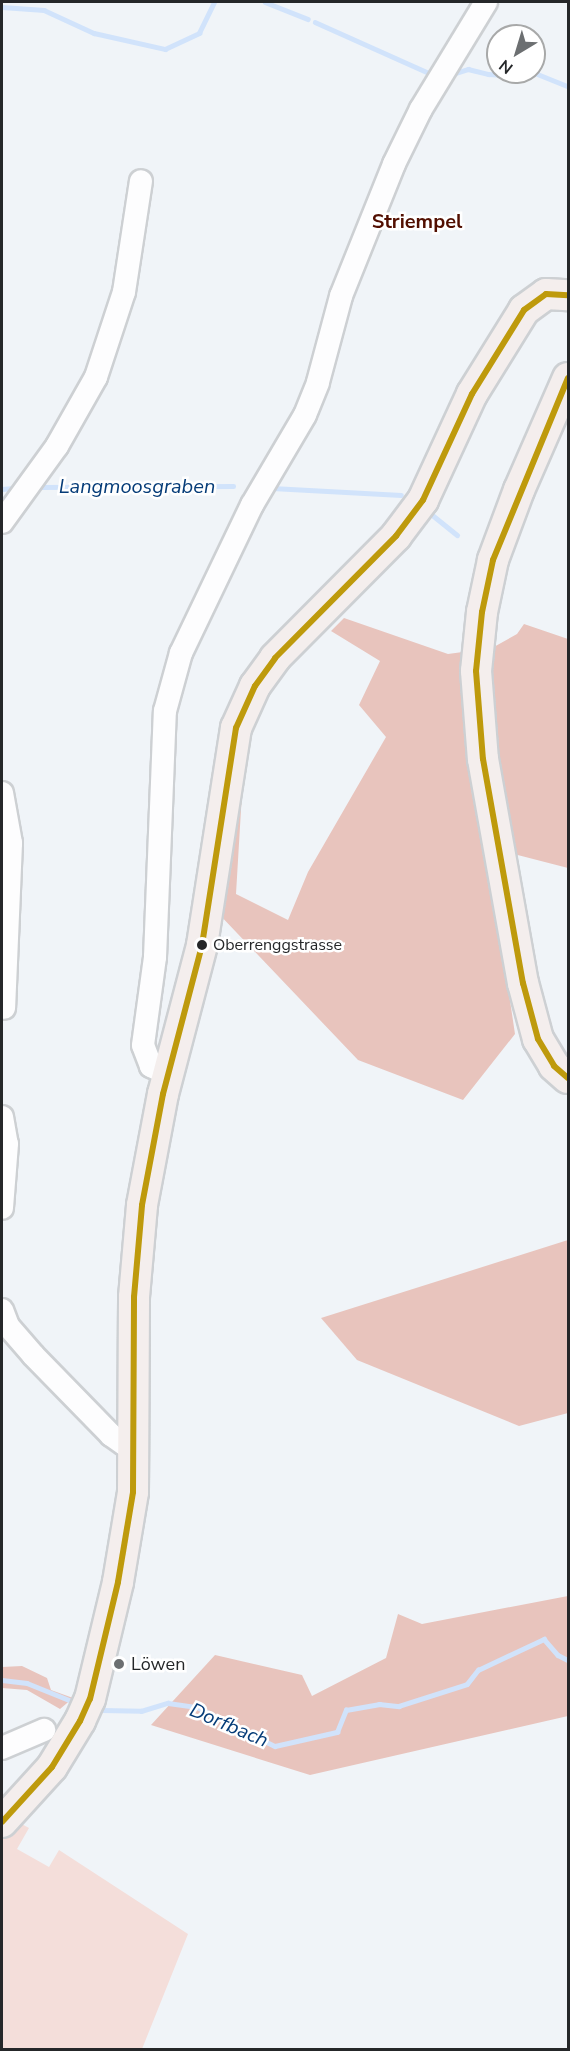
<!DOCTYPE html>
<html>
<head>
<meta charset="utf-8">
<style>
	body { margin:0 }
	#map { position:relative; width:570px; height:2051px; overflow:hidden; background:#f0f4f8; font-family:"Nunito Sans",sans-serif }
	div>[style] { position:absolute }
	.green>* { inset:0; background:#f4deda }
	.forest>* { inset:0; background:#e8c4bd }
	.stream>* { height:4.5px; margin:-2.25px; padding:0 2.25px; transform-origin:2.25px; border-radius:2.25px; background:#d1e3fb }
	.roads { filter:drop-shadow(2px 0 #cdd0d3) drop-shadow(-2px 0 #cdd0d3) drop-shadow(0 2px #cdd0d3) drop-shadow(0 -2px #cdd0d3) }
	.minor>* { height:22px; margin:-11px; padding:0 11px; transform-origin:11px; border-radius:11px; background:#fdfdfe }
	.major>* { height:30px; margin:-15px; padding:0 15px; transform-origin:15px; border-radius:15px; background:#f4eeed }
	.bus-1>* { height:6px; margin:-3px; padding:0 3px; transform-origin:3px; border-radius:3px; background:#be9a0c }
	.dots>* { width:16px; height:16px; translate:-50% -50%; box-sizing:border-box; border:3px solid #fff; border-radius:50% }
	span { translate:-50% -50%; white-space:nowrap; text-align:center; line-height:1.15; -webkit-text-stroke:5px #fff; paint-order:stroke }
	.bus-label { font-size:16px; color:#252729 }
	.left { translate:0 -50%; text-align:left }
	.poi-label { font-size:18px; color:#252729 }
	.neighbourhood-label { font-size:20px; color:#520f01; font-weight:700 }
	.water-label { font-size:20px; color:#063c78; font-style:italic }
	.frame { position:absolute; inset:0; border:3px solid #252729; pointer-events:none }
	.north { position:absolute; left:486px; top:24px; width:60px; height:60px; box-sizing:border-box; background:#fff; border:2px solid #a8a9a9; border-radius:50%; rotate:218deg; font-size:16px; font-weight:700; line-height:24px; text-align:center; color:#252729 }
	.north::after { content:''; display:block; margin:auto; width:21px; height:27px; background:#6c6f71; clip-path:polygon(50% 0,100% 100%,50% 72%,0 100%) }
</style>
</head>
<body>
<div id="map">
	<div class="green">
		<i style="clip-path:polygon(18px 1822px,29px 1828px,17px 1849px,49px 1867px,59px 1850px,188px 1934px,142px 2049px,2px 2050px,2px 1839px)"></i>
	</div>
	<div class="forest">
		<i style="clip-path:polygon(344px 618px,448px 654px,492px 648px,517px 634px,524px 624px,568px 639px,568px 868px,487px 847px,515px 1034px,463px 1100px,358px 1060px,217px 912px,233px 785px,242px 793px,236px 894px,288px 920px,308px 872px,386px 737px,359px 705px,380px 661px,331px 631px)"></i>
		<i style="clip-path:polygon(568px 1240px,568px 1413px,519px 1426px,357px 1360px,321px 1318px)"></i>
		<i style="clip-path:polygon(568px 1596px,568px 1716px,310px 1775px,151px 1725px,215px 1655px,302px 1675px,312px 1696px,386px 1658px,398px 1614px,422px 1624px)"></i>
		<i style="clip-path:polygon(22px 1666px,47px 1678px,51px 1690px,73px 1698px,60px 1709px,27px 1690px,2px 1688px,2px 1667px)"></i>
	</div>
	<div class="stream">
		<i style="left:265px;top:2px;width:46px;rotate:21.6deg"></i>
		<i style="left:2px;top:7px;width:42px;rotate:4.1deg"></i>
		<i style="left:44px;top:10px;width:55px;rotate:24.7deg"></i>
		<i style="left:94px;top:33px;width:73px;rotate:12.7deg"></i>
		<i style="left:165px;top:49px;width:38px;rotate:-25deg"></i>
		<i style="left:199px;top:33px;width:34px;rotate:-64deg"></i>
		<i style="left:315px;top:22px;width:125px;rotate:24.1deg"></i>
		<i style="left:452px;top:74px;width:17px;rotate:-17deg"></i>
		<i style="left:468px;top:69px;width:21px;rotate:14deg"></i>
		<i style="left:488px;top:74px;width:33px;rotate:3deg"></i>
		<i style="left:521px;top:76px;width:14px;rotate:-12deg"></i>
		<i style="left:535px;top:73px;width:35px;rotate:22deg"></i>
		<i style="left:41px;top:487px;width:192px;rotate:-0.3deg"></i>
		<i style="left:272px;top:488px;width:129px;rotate:3.1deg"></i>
		<i style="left:2px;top:489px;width:12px;rotate:-5deg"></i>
		<i style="left:430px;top:513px;width:35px;rotate:39deg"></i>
		<i style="left:2px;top:1680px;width:25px;rotate:7deg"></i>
		<i style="left:27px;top:1683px;width:51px;rotate:22deg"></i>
		<i style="left:102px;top:1710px;width:39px;rotate:1deg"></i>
		<i style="left:141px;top:1711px;width:28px;rotate:-17deg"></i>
		<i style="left:168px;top:1703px;width:29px;rotate:8deg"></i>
		<i style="left:197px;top:1707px;width:87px;rotate:26.6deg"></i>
		<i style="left:275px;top:1746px;width:64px;rotate:-12.7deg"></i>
		<i style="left:337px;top:1732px;width:24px;rotate:-68deg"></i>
		<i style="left:346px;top:1710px;width:34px;rotate:-10deg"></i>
		<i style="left:379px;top:1704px;width:20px;rotate:6deg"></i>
		<i style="left:399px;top:1706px;width:71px;rotate:-17.9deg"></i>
		<i style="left:467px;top:1684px;width:18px;rotate:-52deg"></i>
		<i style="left:478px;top:1670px;width:73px;rotate:-25.2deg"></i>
		<i style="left:544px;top:1639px;width:21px;rotate:49deg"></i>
		<i style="left:558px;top:1655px;width:11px;rotate:27deg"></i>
	</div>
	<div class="roads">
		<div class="minor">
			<i style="left:2px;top:522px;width:94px;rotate:-54.1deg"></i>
			<i style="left:57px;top:446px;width:79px;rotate:-60.5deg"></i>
			<i style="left:96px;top:377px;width:89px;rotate:-71.8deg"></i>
			<i style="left:124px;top:292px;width:112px;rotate:-81.3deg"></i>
			<i style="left:2px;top:793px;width:51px;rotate:79.8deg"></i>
			<i style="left:11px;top:843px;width:165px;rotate:92.4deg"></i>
			<i style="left:168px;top:1074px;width:19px;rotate:-155deg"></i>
			<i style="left:151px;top:1066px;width:22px;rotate:-111deg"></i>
			<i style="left:143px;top:1045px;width:89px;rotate:-82.2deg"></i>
			<i style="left:155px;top:957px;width:246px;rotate:-87.7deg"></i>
			<i style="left:165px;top:711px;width:60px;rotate:-74.6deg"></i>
			<i style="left:181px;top:653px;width:164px;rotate:-64.4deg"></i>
			<i style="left:252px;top:505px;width:104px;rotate:-59.5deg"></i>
			<i style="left:305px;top:415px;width:35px;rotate:-68deg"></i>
			<i style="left:318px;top:382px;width:89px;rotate:-75deg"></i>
			<i style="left:341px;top:296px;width:142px;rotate:-68.1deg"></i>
			<i style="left:394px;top:164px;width:61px;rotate:-63.9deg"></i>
			<i style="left:421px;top:109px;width:125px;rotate:-58.7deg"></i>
			<i style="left:2px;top:1117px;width:27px;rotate:80deg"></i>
			<i style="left:7px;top:1144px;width:64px;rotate:94.5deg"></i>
			<i style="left:2px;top:1310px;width:17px;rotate:69deg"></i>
			<i style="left:8px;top:1326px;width:38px;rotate:49deg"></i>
			<i style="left:33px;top:1355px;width:112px;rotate:45.7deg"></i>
			<i style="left:111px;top:1435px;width:16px;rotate:35deg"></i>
			<i style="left:124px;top:1444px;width:11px;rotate:5deg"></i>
			<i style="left:2px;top:1748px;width:46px;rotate:-23.2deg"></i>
		</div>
		<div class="major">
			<i style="left:568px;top:378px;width:122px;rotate:113.6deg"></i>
			<i style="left:519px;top:490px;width:75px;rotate:110.4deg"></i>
			<i style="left:493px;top:560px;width:53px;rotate:101.9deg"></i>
			<i style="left:482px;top:612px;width:59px;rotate:95.8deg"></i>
			<i style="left:476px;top:671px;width:88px;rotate:85.5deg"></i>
			<i style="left:483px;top:759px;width:228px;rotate:79.9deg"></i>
			<i style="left:523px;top:983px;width:58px;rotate:75deg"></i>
			<i style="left:538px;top:1039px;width:31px;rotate:59deg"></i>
			<i style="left:554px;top:1066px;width:18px;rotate:41deg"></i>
			<i style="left:2px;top:1822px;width:74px;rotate:-47.7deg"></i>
			<i style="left:52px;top:1767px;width:54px;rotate:-58.7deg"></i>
			<i style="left:80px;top:1721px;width:24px;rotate:-66deg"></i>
			<i style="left:90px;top:1699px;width:120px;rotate:-76.5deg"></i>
			<i style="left:118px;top:1582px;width:91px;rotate:-80.5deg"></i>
			<i style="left:133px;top:1492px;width:195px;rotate:-89.7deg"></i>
			<i style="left:134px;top:1297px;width:92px;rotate:-85deg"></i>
			<i style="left:142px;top:1205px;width:113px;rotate:-79.3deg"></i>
			<i style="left:163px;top:1094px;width:154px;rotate:-75.3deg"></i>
			<i style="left:202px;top:945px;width:220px;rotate:-81.1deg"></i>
			<i style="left:236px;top:728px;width:46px;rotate:-65.7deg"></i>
			<i style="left:255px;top:686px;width:34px;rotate:-54deg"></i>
			<i style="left:275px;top:658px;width:172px;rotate:-45.2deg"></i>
			<i style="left:396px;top:536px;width:45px;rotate:-53.1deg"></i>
			<i style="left:423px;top:500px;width:117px;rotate:-65.2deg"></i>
			<i style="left:472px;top:394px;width:99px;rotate:-58.2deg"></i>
			<i style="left:524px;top:310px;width:27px;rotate:-36deg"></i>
			<i style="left:546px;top:294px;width:22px;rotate:3deg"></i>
		</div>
	</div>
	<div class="bus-1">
		<i style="left:568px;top:378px;width:197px;rotate:112.4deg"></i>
		<i style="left:493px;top:560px;width:53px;rotate:101.9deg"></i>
		<i style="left:482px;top:612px;width:59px;rotate:95.8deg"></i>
		<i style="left:476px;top:671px;width:88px;rotate:85.5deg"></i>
		<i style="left:483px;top:759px;width:228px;rotate:79.9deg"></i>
		<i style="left:523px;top:983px;width:58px;rotate:75deg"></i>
		<i style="left:538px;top:1039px;width:31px;rotate:59deg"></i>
		<i style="left:554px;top:1066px;width:18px;rotate:41deg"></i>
		<i style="left:2px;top:1822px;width:74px;rotate:-47.7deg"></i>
		<i style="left:52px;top:1767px;width:54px;rotate:-58.7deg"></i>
		<i style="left:80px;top:1721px;width:24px;rotate:-66deg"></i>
		<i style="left:90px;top:1699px;width:120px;rotate:-76.5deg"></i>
		<i style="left:118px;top:1582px;width:91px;rotate:-80.5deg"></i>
		<i style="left:133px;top:1492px;width:195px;rotate:-89.7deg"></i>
		<i style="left:134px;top:1297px;width:92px;rotate:-85deg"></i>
		<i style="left:142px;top:1205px;width:113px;rotate:-79.3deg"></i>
		<i style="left:163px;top:1094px;width:154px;rotate:-75.3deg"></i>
		<i style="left:202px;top:945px;width:220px;rotate:-81.1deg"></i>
		<i style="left:236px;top:728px;width:46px;rotate:-65.7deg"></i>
		<i style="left:255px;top:686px;width:34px;rotate:-54deg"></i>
		<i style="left:275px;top:658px;width:172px;rotate:-45.2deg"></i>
		<i style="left:396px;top:536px;width:45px;rotate:-53.1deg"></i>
		<i style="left:423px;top:500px;width:117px;rotate:-65.2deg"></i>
		<i style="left:472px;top:394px;width:99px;rotate:-58.2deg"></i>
		<i style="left:524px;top:310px;width:27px;rotate:-36deg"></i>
		<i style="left:546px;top:294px;width:22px;rotate:3deg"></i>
	</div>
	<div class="dots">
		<i style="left:202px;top:945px;background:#252729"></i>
		<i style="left:119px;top:1664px;background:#6c6f71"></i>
	</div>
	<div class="bus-label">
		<span class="left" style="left:213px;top:945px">Oberrenggstrasse</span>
	</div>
	<div class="poi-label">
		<span class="left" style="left:131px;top:1664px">Löwen</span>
	</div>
	<div class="neighbourhood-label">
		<span style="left:417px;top:221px">Striempel</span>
	</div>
	<div class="water-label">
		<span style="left:137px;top:486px">Langmoosgraben</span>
		<span style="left:229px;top:1725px;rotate:23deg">Dorfbach</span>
	</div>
	<div class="frame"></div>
	<div class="north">N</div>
</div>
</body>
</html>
